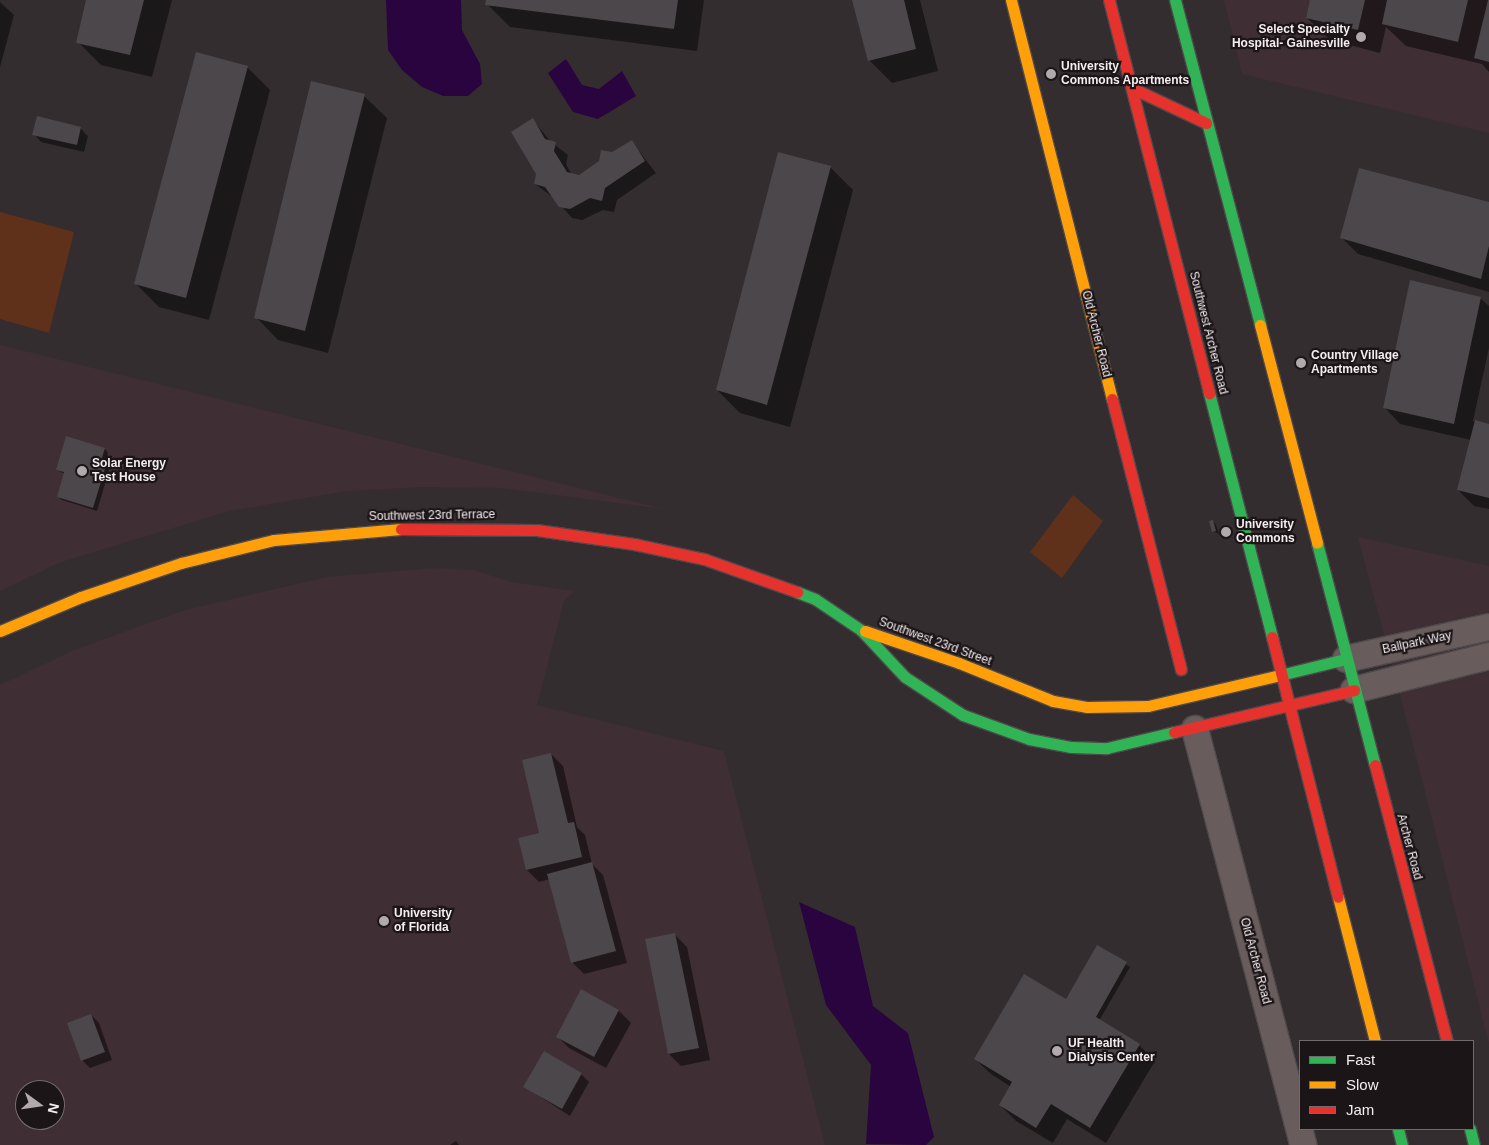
<!DOCTYPE html>
<html>
<head>
<meta charset="utf-8">
<style>
	body { margin:0 }
	#map { position:relative; width:1489px; height:1145px; overflow:hidden; background:#342d30; font-family:Arial,sans-serif }
	div>[style] { position:absolute }
	.built>* { inset:0; background:#3f2e34 }
	.green>* { inset:0; background:#5f301a }
	.water>* { inset:0; background:#29043f }
	.shadow>* { inset:0; background:#0007 }
	.building>* { inset:0; background:#4c474a }
	.roads { filter:drop-shadow(1px 0 #4e494b) drop-shadow(-1px 0 #4e494b) drop-shadow(0 1px #4e494b) drop-shadow(0 -1px #4e494b) }
	.street>* { height:26px; margin:-13px; padding:0 13px; transform-origin:13px; border-radius:13px; background:#695c5c }
	.fast>* { height:11px; margin:-5.5px; padding:0 5.5px; transform-origin:5.5px; border-radius:5.5px; background:#30b455 }
	.slow>* { height:11px; margin:-5.5px; padding:0 5.5px; transform-origin:5.5px; border-radius:5.5px; background:#ff9f0a }
	.jam>* { height:11px; margin:-5.5px; padding:0 5.5px; transform-origin:5.5px; border-radius:5.5px; background:#e5322d }
	.dots>* { width:14px; height:14px; translate:-50% -50%; box-sizing:border-box; border:2px solid #1b1517; border-radius:50% }
	span { translate:-50% -50%; white-space:nowrap; text-align:center; line-height:1.15; -webkit-text-stroke:4.5px #1b1517; paint-order:stroke }
	.poi-label { font-size:12px; color:#f5ecef; font-weight:700 }
	.right { translate:-100% -50%; text-align:right }
	.left { translate:0 -50%; text-align:left }
	.street-label { font-size:12px; color:#f5ecef }
	.legend { position:absolute; left:1299px; top:1040px; width:175px; height:90px; box-sizing:border-box; background:#1b1517; border:1px solid #726b6d; margin:0; padding:6px 9px; list-style:none; font-size:15px; color:#f5ecef }
	.legend li { display:flex; align-items:center; gap:10px; height:25px }
	.legend b { width:25px; border:1px solid #726b6d }
	.north { position:absolute; left:15px; top:1080px; width:50px; height:50px; box-sizing:border-box; background:#1b1517; border:1px solid #726b6d; border-radius:50%; rotate:104deg; font-size:14px; font-weight:700; line-height:20px; text-align:center; color:#f5ecef }
	.north::after { content:''; display:block; margin:auto; width:18px; height:22px; background:#b1a9ac; clip-path:polygon(50% 0,100% 100%,50% 72%,0 100%) }
</style>
</head>
<body>
<div id="map">
	<div class="built">
		<i style="clip-path:polygon(1224px 0,1489px 0,1489px 133px,1242px 74px)"></i>
		<i style="clip-path:polygon(0 345px,664px 509px,502px 488px,423px 487px,347px 491px,229px 511px,61px 562px,0 591px)"></i>
		<i style="clip-path:polygon(1358px 537px,1489px 566px,1489px 1044px,1408px 725px)"></i>
		<i style="clip-path:polygon(evenodd,432px 568px,473px 570px,512px 582px,574px 591px,564px 601px,537px 705px,724px 751px,825px 1145px,0 1145px,0 685px,74px 650px,185px 610px,327px 577px,432px 568px,25px 1090px,55px 1090px,55px 1120px,25px 1120px,25px 1090px)"></i>
	</div>
	<div class="green">
		<i style="clip-path:polygon(0 212px,74px 232px,49px 333px,0 319px)"></i>
		<i style="clip-path:polygon(1073px 495px,1103px 521px,1062px 578px,1030px 552px)"></i>
	</div>
	<div class="water">
		<i style="clip-path:polygon(386px 0,461px 0,462px 30px,480px 64px,482px 84px,468px 96px,443px 96px,422px 87px,402px 70px,388px 50px)"></i>
		<i style="clip-path:polygon(566px 59px,582px 85px,599px 89px,622px 71px,636px 96px,598px 119px,573px 112px,548px 73px)"></i>
		<i style="clip-path:polygon(799px 902px,855px 927px,873px 1006px,908px 1033px,934px 1137px,926px 1145px,866px 1144px,871px 1065px,826px 1005px)"></i>
	</div>
	<div class="shadow">
		<i style="clip-path:polygon(88px 0,172px 0,152px 77px,101px 65px,78px 42px)"></i>
		<i style="clip-path:polygon(487px 0,704px 0,697px 51px,510px 27px,487px 4px)"></i>
		<i style="clip-path:polygon(853px 0,920px 0,938px 71px,892px 83px,869px 60px)"></i>
		<i style="clip-path:polygon(1311px 0,1489px 0,1489px 72px,1482px 64px,1406px 46px,1386px 27px,1380px 53px,1330px 40px,1307px 18px)"></i>
		<i style="clip-path:polygon(0 2px,14px 15px,0 67px)"></i>
		<i style="clip-path:polygon(247px 67px,270px 90px,209px 320px,159px 307px,136px 284px)"></i>
		<i style="clip-path:polygon(364px 96px,387px 118px,328px 353px,278px 340px,256px 317px)"></i>
		<i style="clip-path:polygon(533px 120px,550px 141px,568px 155px,566px 164px,572px 175px,579px 176px,632px 142px,656px 173px,617px 200px,614px 212px,603px 210px,582px 220px,572px 218px,554px 198px,535px 184px,538px 174px)"></i>
		<i style="clip-path:polygon(80px 128px,88px 136px,84px 152px,41px 142px,34px 134px)"></i>
		<i style="clip-path:polygon(830px 167px,853px 190px,790px 427px,740px 413px,717px 390px)"></i>
		<i style="clip-path:polygon(1489px 203px,1489px 292px,1358px 254px,1342px 238px)"></i>
		<i style="clip-path:polygon(1480px 298px,1489px 306px,1489px 348px,1473px 421px,1489px 425px,1489px 509px,1474px 506px,1458px 490px,1471px 440px,1400px 424px,1385px 408px)"></i>
		<i style="clip-path:polygon(105px 449px,108px 453px,105px 463px,110px 467px,97px 511px,62px 500px,58px 497px,65px 474px,57px 470px)"></i>
		<i style="clip-path:polygon(1213px 521px,1216px 525px,1219px 534px,1213px 531px)"></i>
		<i style="clip-path:polygon(551px 754px,563px 766px,577px 827px,585px 835px,592px 864px,603px 875px,627px 963px,584px 974px,572px 962px,550px 879px,539px 882px,527px 870px,520px 838px,540px 833px)"></i>
		<i style="clip-path:polygon(675px 935px,687px 947px,710px 1060px,681px 1066px,669px 1054px,647px 940px)"></i>
		<i style="clip-path:polygon(1098px 947px,1130px 967px,1099px 1021px,1139px 1045px,1155px 1061px,1106px 1143px,1067px 1119px,1053px 1143px,1016px 1121px,1000px 1105px,1011px 1087px,991px 1074px,975px 1059px,1067px 1001px)"></i>
		<i style="clip-path:polygon(581px 991px,619px 1011px,631px 1023px,606px 1068px,569px 1048px,557px 1036px)"></i>
		<i style="clip-path:polygon(91px 1015px,99px 1023px,112px 1060px,90px 1068px,82px 1060px)"></i>
		<i style="clip-path:polygon(581px 1074px,589px 1082px,570px 1116px,525px 1087px)"></i>
		<i style="clip-path:polygon(456px 1141px,459px 1145px,450px 1145px)"></i>
	</div>
	<div class="building">
		<i style="clip-path:polygon(86px 0,144px 0,130px 55px,76px 43px)"></i>
		<i style="clip-path:polygon(486px 0,678px 0,674px 29px,485px 5px)"></i>
		<i style="clip-path:polygon(852px 0,904px 0,916px 49px,868px 61px)"></i>
		<i style="clip-path:polygon(1310px 0,1365px 0,1358px 30px,1306px 18px)"></i>
		<i style="clip-path:polygon(1387px 0,1468px 0,1458px 42px,1382px 24px)"></i>
		<i style="clip-path:polygon(1488px 0,1489px 0,1489px 62px,1474px 58px)"></i>
		<i style="clip-path:polygon(196px 52px,248px 66px,186px 298px,134px 284px)"></i>
		<i style="clip-path:polygon(311px 81px,365px 94px,305px 331px,254px 318px)"></i>
		<i style="clip-path:polygon(37px 116px,81px 127px,77px 145px,32px 135px)"></i>
		<i style="clip-path:polygon(533px 118px,545px 139px,556px 142px,554px 151px,567px 172px,579px 175px,599px 161px,601px 150px,612px 152px,632px 140px,645px 161px,605px 188px,602px 201px,590px 198px,570px 209px,559px 207px,545px 187px,534px 184px,536px 174px,511px 132px)"></i>
		<i style="clip-path:polygon(778px 152px,831px 166px,767px 405px,716px 390px)"></i>
		<i style="clip-path:polygon(1359px 168px,1489px 202px,1489px 246px,1481px 279px,1340px 238px)"></i>
		<i style="clip-path:polygon(1410px 280px,1481px 297px,1454px 424px,1383px 408px)"></i>
		<i style="clip-path:polygon(1475px 420px,1489px 424px,1489px 498px,1457px 490px)"></i>
		<i style="clip-path:polygon(66px 436px,105px 448px,101px 461px,107px 462px,93px 508px,57px 497px,64px 472px,56px 470px)"></i>
		<i style="clip-path:polygon(1213px 520px,1216px 531px,1212px 532px,1209px 521px)"></i>
		<i style="clip-path:polygon(551px 753px,568px 823px,574px 822px,582px 857px,526px 870px,518px 838px,539px 833px,522px 760px)"></i>
		<i style="clip-path:polygon(592px 862px,616px 951px,571px 963px,547px 874px)"></i>
		<i style="clip-path:polygon(675px 933px,699px 1048px,668px 1054px,645px 939px)"></i>
		<i style="clip-path:polygon(1097px 945px,1127px 962px,1096px 1017px,1140px 1044px,1090px 1128px,1051px 1104px,1036px 1128px,999px 1105px,1012px 1082px,974px 1059px,1024px 974px,1066px 999px)"></i>
		<i style="clip-path:polygon(581px 989px,619px 1010px,594px 1057px,556px 1037px)"></i>
		<i style="clip-path:polygon(91px 1014px,105px 1052px,81px 1061px,67px 1023px)"></i>
		<i style="clip-path:polygon(544px 1051px,582px 1073px,562px 1109px,523px 1087px)"></i>
	</div>
	<div class="roads">
		<div class="street">
			<i style="left:1346px;top:659px;width:147px;rotate:-12.6deg"></i>
			<i style="left:1354px;top:690px;width:139px;rotate:-14.1deg"></i>
			<i style="left:1195px;top:729px;width:430px;rotate:75.4deg"></i>
		</div>
		<div class="fast">
			<i style="left:1175px;top:0;width:336px;rotate:75.3deg"></i>
			<i style="left:1209px;top:393px;width:252px;rotate:75.5deg"></i>
			<i style="left:1317px;top:543px;width:229px;rotate:75.4deg"></i>
			<i style="left:797px;top:592px;width:19px;rotate:21deg"></i>
			<i style="left:815px;top:599px;width:55px;rotate:34deg"></i>
			<i style="left:861px;top:630px;width:64px;rotate:46.9deg"></i>
			<i style="left:905px;top:677px;width:69px;rotate:33.2deg"></i>
			<i style="left:963px;top:715px;width:70px;rotate:20deg"></i>
			<i style="left:1029px;top:739px;width:43px;rotate:10.8deg"></i>
			<i style="left:1071px;top:747px;width:36px;rotate:2deg"></i>
			<i style="left:1107px;top:748px;width:69px;rotate:-13.4deg"></i>
			<i style="left:1276px;top:676px;width:72px;rotate:-13.7deg"></i>
			<i style="left:1398px;top:1129px;width:16px;rotate:76deg"></i>
			<i style="left:1470px;top:1129px;width:16px;rotate:76deg"></i>
		</div>
		<div class="slow">
			<i style="left:1011px;top:0;width:412px;rotate:75.8deg"></i>
			<i style="left:1260px;top:325px;width:225px;rotate:75.3deg"></i>
			<i style="left:0;top:631px;width:88px;rotate:-22.8deg"></i>
			<i style="left:81px;top:597px;width:106px;rotate:-18.8deg"></i>
			<i style="left:181px;top:563px;width:96px;rotate:-13.9deg"></i>
			<i style="left:274px;top:540px;width:127px;rotate:-5deg"></i>
			<i style="left:865px;top:631px;width:99px;rotate:18.8deg"></i>
			<i style="left:959px;top:663px;width:101px;rotate:22deg"></i>
			<i style="left:1053px;top:701px;width:35px;rotate:10deg"></i>
			<i style="left:1087px;top:707px;width:61px;rotate:-0.9deg"></i>
			<i style="left:1148px;top:706px;width:131px;rotate:-13.2deg"></i>
			<i style="left:1338px;top:897px;width:149px;rotate:75.6deg"></i>
		</div>
		<div class="jam">
			<i style="left:1109px;top:0;width:406px;rotate:75.7deg"></i>
			<i style="left:1132px;top:88px;width:82px;rotate:25.3deg"></i>
			<i style="left:1112px;top:399px;width:279px;rotate:75.7deg"></i>
			<i style="left:401px;top:529px;width:136px;rotate:0.4deg"></i>
			<i style="left:537px;top:530px;width:98px;rotate:8.2deg"></i>
			<i style="left:634px;top:544px;width:72px;rotate:12.1deg"></i>
			<i style="left:704px;top:559px;width:99px;rotate:19.5deg"></i>
			<i style="left:1272px;top:637px;width:268px;rotate:75.8deg"></i>
			<i style="left:1174px;top:732px;width:185px;rotate:-13.1deg"></i>
			<i style="left:1375px;top:765px;width:285px;rotate:75.4deg"></i>
		</div>
	</div>
	<div class="dots">
		<i style="left:1361px;top:37px;background:#b1a9ac"></i>
		<i style="left:1051px;top:74px;background:#b1a9ac"></i>
		<i style="left:1301px;top:363px;background:#b1a9ac"></i>
		<i style="left:82px;top:471px;background:#b1a9ac"></i>
		<i style="left:1226px;top:532px;background:#b1a9ac"></i>
		<i style="left:384px;top:921px;background:#b1a9ac"></i>
		<i style="left:1057px;top:1051px;background:#b1a9ac"></i>
	</div>
	<div class="poi-label">
		<span class="right" style="left:1350px;top:37px">Select Specialty<br>Hospital- Gainesville</span>
		<span class="left" style="left:1061px;top:74px">University<br>Commons Apartments</span>
		<span class="left" style="left:1311px;top:363px">Country Village<br>Apartments</span>
		<span class="left" style="left:92px;top:471px">Solar Energy<br>Test House</span>
		<span class="left" style="left:1236px;top:532px">University<br>Commons</span>
		<span class="left" style="left:394px;top:921px">University<br>of Florida</span>
		<span class="left" style="left:1068px;top:1051px">UF Health<br>Dialysis Center</span>
	</div>
	<div class="street-label">
		<span style="left:1208px;top:333px;rotate:76deg">Southwest Archer Road</span>
		<span style="left:1096px;top:334px;rotate:76deg">Old Archer Road</span>
		<span style="left:432px;top:516px;rotate:-1deg">Southwest 23rd Terrace</span>
		<span style="left:935px;top:642px;rotate:20deg">Southwest 23rd Street</span>
		<span style="left:1417px;top:643px;rotate:-12deg">Ballpark Way</span>
		<span style="left:1409px;top:847px;rotate:75deg">Archer Road</span>
		<span style="left:1255px;top:961px;rotate:75deg">Old Archer Road</span>
	</div>
	<ul class="legend">
	<li><b style="height:6px;background:#30b455"></b>Fast</li>
	<li><b style="height:6px;background:#ff9f0a"></b>Slow</li>
	<li><b style="height:6px;background:#e5322d"></b>Jam</li>
	</ul>
	<div class="north">N</div>
</div>
</body>
</html>
